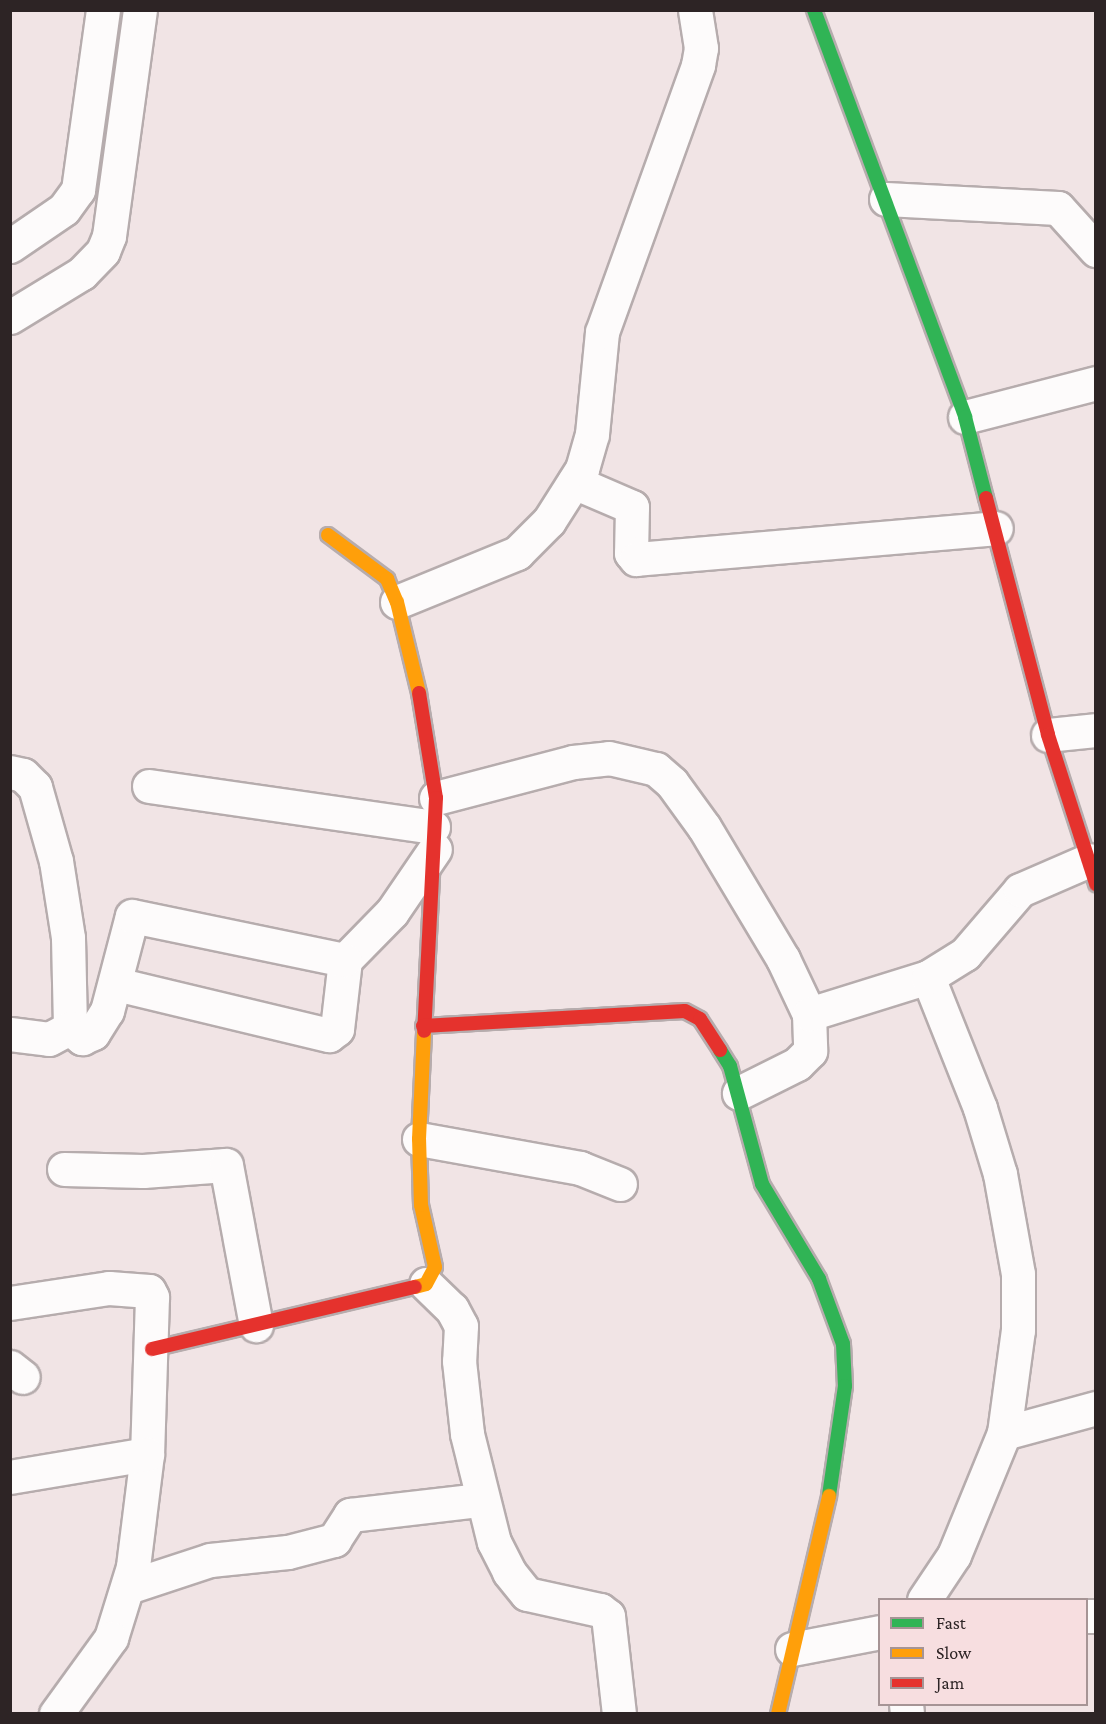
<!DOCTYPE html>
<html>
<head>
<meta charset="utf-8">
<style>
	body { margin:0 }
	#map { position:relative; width:1106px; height:1724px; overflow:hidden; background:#f1e4e5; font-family:"Crimson Pro",serif }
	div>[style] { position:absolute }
	.roads { filter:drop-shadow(2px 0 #b6acad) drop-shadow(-2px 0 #b6acad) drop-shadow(0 2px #b6acad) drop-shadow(0 -2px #b6acad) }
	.street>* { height:33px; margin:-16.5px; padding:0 16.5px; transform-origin:16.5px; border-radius:16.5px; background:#fdfbfb }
	.fast>* { height:14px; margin:-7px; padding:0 7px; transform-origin:7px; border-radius:7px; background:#30b455 }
	.slow>* { height:14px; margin:-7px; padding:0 7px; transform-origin:7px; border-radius:7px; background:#ff9f0a }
	.jam>* { height:14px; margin:-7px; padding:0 7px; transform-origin:7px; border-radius:7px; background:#e5322d }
	span { translate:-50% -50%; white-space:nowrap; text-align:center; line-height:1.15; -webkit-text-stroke:6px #f7dee0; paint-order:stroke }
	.frame { position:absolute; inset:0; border:12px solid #2d2425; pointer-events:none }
	.legend { position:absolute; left:878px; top:1598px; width:210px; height:108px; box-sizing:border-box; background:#f7dee0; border:2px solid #a69495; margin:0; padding:8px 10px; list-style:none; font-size:18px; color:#2d2425 }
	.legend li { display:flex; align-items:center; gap:12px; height:30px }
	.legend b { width:30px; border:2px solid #a69495 }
</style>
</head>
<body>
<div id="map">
	<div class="roads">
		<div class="street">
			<i style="left:886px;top:199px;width:172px;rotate:3deg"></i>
			<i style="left:1058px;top:208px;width:57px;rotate:47.9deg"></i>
			<i style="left:10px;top:246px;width:65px;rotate:-34.4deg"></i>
			<i style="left:64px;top:209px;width:24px;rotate:-54deg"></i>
			<i style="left:78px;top:190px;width:182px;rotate:-82.1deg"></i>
			<i style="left:10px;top:317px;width:84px;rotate:-31.4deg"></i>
			<i style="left:82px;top:273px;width:30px;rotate:-46deg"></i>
			<i style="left:103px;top:251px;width:16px;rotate:-68deg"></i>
			<i style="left:109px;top:236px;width:228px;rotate:-82.2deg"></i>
			<i style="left:965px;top:417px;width:135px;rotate:-14.5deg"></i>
			<i style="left:574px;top:482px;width:63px;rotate:23.3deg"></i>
			<i style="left:632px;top:507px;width:46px;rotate:91.2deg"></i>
			<i style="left:631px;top:553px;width:8px;rotate:50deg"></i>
			<i style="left:636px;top:559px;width:361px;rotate:-4.9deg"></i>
			<i style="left:397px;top:602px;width:130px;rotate:-22.2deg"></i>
			<i style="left:517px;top:553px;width:45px;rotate:-45deg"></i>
			<i style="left:549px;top:521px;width:62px;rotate:-57.6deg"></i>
			<i style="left:582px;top:469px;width:36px;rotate:-74deg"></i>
			<i style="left:592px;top:434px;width:102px;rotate:-84.4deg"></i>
			<i style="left:602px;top:332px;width:284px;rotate:-70.2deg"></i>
			<i style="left:698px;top:65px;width:17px;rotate:-80deg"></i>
			<i style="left:701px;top:48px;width:38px;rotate:-99deg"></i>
			<i style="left:1048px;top:735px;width:48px;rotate:-5.9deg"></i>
			<i style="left:10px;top:772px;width:13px;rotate:13deg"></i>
			<i style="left:23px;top:775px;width:17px;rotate:45deg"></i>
			<i style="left:35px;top:787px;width:77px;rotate:74.2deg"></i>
			<i style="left:56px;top:861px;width:78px;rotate:81.1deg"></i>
			<i style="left:68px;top:938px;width:90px;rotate:88.7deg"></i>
			<i style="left:149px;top:786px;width:287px;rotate:8.2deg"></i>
			<i style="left:436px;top:798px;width:142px;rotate:-14.7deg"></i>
			<i style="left:573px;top:762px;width:36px;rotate:-6deg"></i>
			<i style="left:609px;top:758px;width:48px;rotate:13.2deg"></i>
			<i style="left:656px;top:769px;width:21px;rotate:41deg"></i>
			<i style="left:672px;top:783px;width:54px;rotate:54deg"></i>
			<i style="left:704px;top:827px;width:154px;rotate:59.1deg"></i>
			<i style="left:783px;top:959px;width:61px;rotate:64.7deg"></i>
			<i style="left:809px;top:1014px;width:37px;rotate:88deg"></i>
			<i style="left:810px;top:1051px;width:18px;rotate:135deg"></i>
			<i style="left:797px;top:1064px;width:65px;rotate:153.4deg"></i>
			<i style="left:116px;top:984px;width:219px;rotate:13.5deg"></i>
			<i style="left:329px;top:1035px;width:10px;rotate:-37deg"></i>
			<i style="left:337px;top:1029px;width:69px;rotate:-83.4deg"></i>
			<i style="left:345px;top:960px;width:67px;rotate:-45.6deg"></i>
			<i style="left:392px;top:912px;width:76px;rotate:-55.7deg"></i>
			<i style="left:809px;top:1014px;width:125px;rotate:-17.3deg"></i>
			<i style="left:10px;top:1034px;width:39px;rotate:7deg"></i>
			<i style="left:49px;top:1039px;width:24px;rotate:-28deg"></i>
			<i style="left:70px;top:1028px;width:16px;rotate:40deg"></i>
			<i style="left:82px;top:1038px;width:12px;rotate:-24deg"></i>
			<i style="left:93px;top:1033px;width:26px;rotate:-58deg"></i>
			<i style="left:107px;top:1011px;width:98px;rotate:-75.3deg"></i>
			<i style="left:132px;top:916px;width:217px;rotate:11.7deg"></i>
			<i style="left:419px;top:1139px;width:164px;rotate:10.2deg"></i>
			<i style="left:580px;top:1168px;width:43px;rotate:21.8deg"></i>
			<i style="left:64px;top:1169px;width:79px;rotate:1.5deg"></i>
			<i style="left:143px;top:1171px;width:83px;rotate:-4.1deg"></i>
			<i style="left:226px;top:1165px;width:163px;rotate:79.4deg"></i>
			<i style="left:426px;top:1284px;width:36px;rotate:44deg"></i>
			<i style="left:452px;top:1309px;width:19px;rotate:62deg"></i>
			<i style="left:461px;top:1326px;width:35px;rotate:93deg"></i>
			<i style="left:459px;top:1361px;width:73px;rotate:83.7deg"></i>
			<i style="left:467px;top:1434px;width:111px;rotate:76deg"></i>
			<i style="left:494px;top:1542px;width:34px;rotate:63deg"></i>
			<i style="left:509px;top:1572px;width:28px;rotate:51deg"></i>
			<i style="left:527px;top:1594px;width:75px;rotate:12.4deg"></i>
			<i style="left:600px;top:1610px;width:10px;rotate:37deg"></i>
			<i style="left:608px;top:1616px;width:99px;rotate:83.6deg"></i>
			<i style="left:10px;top:1303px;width:100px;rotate:-8.6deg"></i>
			<i style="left:109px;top:1288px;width:40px;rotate:4.3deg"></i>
			<i style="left:149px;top:1291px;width:7px;rotate:63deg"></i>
			<i style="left:152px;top:1297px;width:157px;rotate:91.8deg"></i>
			<i style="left:147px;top:1454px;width:114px;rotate:97.1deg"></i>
			<i style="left:133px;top:1567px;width:74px;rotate:107.2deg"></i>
			<i style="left:111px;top:1638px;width:94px;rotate:125.9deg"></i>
			<i style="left:10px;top:1367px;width:16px;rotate:38deg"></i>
			<i style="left:1004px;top:1433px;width:95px;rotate:-15.2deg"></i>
			<i style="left:10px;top:1477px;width:139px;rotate:-9.5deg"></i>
			<i style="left:128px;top:1587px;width:86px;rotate:-18.2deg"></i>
			<i style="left:210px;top:1560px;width:78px;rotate:-5.9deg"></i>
			<i style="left:288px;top:1552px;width:48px;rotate:-14.6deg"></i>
			<i style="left:334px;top:1540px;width:30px;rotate:-57deg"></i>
			<i style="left:350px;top:1515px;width:131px;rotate:-6.6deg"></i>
			<i style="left:924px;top:1600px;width:54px;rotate:-56.3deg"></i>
			<i style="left:954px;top:1555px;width:132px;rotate:-67.7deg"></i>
			<i style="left:1004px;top:1433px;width:104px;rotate:-82.3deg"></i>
			<i style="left:1018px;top:1330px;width:56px;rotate:-90deg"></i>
			<i style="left:1018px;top:1274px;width:102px;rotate:-100.2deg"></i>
			<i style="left:1000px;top:1174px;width:69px;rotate:-106.9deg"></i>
			<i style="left:980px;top:1108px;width:141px;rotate:-111.7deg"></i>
			<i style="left:928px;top:977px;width:44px;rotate:-31.9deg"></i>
			<i style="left:965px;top:954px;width:84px;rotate:-49.3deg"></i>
			<i style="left:1020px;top:890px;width:75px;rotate:-23.5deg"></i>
			<i style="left:1086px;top:1616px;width:10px"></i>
			<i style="left:792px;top:1649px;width:90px;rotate:-10.9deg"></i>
			<i style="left:906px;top:1704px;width:10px;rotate:84deg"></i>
		</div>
		<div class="fast">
			<i style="left:814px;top:10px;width:434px;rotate:69.6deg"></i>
			<i style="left:965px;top:417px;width:84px;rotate:75.5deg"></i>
			<i style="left:720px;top:1050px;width:19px;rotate:58deg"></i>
			<i style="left:730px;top:1066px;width:122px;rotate:74.8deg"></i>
			<i style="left:762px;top:1184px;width:111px;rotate:59deg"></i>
			<i style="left:819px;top:1279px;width:69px;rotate:69.7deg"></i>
			<i style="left:843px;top:1344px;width:42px;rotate:87.3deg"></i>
			<i style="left:845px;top:1386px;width:111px;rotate:98.3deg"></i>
		</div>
		<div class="slow">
			<i style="left:328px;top:535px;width:74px;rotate:36.7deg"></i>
			<i style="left:387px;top:579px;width:25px;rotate:67deg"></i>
			<i style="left:397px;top:602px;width:94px;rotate:76.4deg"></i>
			<i style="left:415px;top:1287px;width:11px;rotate:-15deg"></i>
			<i style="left:426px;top:1284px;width:19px;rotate:-62deg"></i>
			<i style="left:435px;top:1267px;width:64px;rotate:-102.7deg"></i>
			<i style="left:421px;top:1205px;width:66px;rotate:-91.7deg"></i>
			<i style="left:419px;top:1139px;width:108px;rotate:-87.3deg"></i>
			<i style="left:778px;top:1714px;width:224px;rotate:-76.8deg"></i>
		</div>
		<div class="jam">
			<i style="left:986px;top:498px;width:245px;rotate:75.3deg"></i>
			<i style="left:1048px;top:735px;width:157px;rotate:72.1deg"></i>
			<i style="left:419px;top:693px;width:106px;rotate:80.8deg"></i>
			<i style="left:436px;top:798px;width:233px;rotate:92.9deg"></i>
			<i style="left:423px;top:1026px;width:262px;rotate:-3.3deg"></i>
			<i style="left:685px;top:1011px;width:17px;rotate:28deg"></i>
			<i style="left:700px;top:1019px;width:37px;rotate:57deg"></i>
			<i style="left:152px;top:1349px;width:270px;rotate:-13.3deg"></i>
		</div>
	</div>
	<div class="frame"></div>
	<ul class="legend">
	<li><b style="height:8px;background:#30b455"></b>Fast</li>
	<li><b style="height:8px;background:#ff9f0a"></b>Slow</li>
	<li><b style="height:8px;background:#e5322d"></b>Jam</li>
	</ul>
</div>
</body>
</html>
